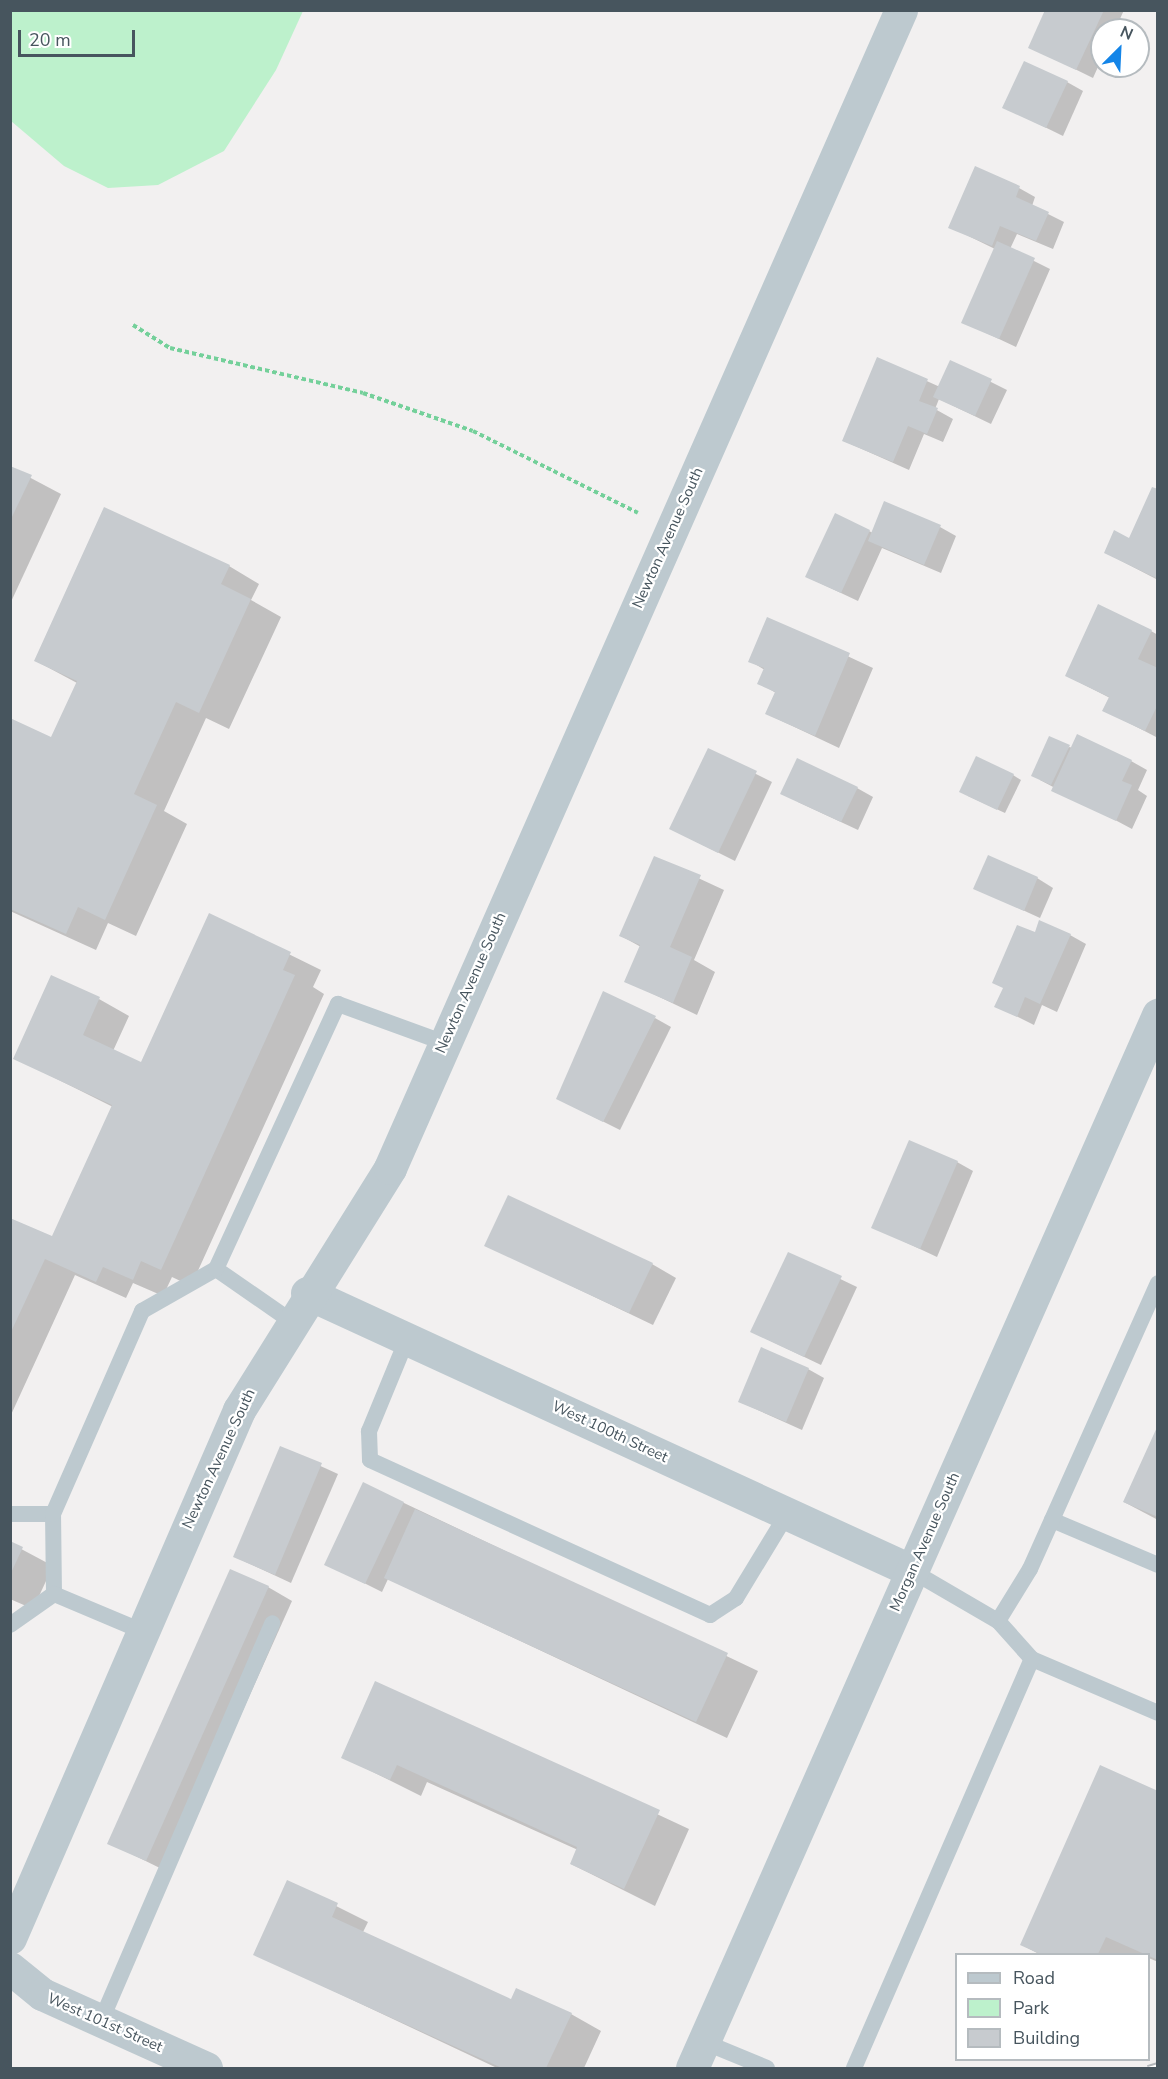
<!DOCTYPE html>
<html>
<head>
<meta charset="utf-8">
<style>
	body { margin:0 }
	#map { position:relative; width:1168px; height:2079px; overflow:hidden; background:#f2f0f0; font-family:"Nunito Sans",sans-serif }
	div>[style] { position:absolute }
	.green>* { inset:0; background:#bdf1cc }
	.shadow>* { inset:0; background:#0003 }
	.building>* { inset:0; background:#c7cbcf }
	.path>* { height:4px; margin-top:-2px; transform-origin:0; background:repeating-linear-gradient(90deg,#74d09a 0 4.5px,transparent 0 7.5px) }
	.lane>* { height:16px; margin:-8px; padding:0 8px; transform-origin:8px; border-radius:8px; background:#bdc9cf }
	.street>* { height:33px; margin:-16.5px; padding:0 16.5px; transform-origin:16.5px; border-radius:16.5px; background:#bdc9cf }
	.rail>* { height:7px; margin-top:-3.5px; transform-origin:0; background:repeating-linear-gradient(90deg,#fff 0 14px,#b2b6ba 0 28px); box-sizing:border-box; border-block:2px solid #b2b6ba }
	span { translate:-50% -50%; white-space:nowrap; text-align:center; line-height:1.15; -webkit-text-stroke:4.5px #fff; paint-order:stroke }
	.street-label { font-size:15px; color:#47555e }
	.frame { position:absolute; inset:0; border:12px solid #47555e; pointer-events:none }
	.legend { position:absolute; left:955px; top:1953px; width:195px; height:108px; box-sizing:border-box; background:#fff; border:2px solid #b5bbbf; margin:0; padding:8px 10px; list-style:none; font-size:18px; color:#47555e }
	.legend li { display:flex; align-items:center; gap:12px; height:30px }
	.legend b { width:30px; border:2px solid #b5bbbf }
	.north { position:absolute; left:1090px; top:18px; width:60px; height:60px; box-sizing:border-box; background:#fff; border:2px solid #b5bbbf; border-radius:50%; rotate:24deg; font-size:16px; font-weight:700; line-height:24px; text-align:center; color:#47555e }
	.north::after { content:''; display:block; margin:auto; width:21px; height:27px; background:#1485e8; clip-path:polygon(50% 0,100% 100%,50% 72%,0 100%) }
	.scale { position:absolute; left:18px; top:30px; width:117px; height:27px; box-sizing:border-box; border:3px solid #47555e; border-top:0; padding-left:8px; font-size:18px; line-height:21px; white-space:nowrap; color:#47555e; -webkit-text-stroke:4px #fff; paint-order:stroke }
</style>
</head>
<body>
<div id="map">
	<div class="green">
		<i style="clip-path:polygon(11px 10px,303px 10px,303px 11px,276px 70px,224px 151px,158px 185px,108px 188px,64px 166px,11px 121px)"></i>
	</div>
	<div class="shadow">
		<i style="clip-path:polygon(1047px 10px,1124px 10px,1115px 30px,1102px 30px,1102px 58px,1093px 78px,1030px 47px)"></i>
		<i style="clip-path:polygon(1067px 82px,1083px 91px,1063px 136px,1004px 107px)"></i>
		<i style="clip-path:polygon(1019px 188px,1035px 197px,1032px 206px,1064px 222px,1053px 249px,1017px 234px,1010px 249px,1050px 269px,1016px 347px,963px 322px,995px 249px,950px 227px)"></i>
		<i style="clip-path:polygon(878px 359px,940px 387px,951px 362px,1007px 390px,991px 424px,939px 399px,935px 409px,953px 419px,943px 442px,924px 434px,909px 470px,844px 441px)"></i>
		<i style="clip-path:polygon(10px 467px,61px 494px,10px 604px)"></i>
		<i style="clip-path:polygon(1158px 491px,1158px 580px,1106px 553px,1130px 540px)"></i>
		<i style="clip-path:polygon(836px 515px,873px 533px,940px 527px,956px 536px,941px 573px,882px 548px,858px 601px,807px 577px)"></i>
		<i style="clip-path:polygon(229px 566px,259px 584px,251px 600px,281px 617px,229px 729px,206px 718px,164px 811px,187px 824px,136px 936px,108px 923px,96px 950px,10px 911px,10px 720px,52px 739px,77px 683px,36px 661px)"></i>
		<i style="clip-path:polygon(768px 619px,873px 668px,839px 748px,767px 714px,776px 693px,759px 683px,765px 670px,750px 661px)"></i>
		<i style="clip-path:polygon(1151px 631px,1158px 635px,1158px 738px,1104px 710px,1110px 698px,1067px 676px)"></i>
		<i style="clip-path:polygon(1069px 747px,1131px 761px,1147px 770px,1138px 790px,1147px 796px,1132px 829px,1040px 780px)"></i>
		<i style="clip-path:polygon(708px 750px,772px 782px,735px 861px,671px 829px)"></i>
		<i style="clip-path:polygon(1013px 775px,1021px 780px,1005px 813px,968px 796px)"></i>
		<i style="clip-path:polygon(857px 788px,873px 797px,858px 830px,798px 802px)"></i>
		<i style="clip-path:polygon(655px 858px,724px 890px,694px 960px,715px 972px,697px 1015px,626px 981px,641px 947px,621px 936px)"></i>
		<i style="clip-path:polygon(1037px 878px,1053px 888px,1040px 918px,975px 888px)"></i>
		<i style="clip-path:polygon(209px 915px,321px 970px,313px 987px,324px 994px,191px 1286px,172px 1277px,163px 1296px,133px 1283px,126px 1298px,75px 1275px,10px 1417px,10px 1219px,53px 1238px,113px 1107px,15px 1058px,99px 999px,129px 1016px,113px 1051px,141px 1064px)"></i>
		<i style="clip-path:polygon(1035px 934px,1070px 935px,1086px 944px,1057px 1012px,1042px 1005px,1034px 1025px,996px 1006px)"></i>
		<i style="clip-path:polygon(655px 1018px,671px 1027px,620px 1130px,558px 1099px)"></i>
		<i style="clip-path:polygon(957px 1162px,973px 1171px,937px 1257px,873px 1227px)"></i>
		<i style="clip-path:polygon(486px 1245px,652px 1264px,676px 1278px,653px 1325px)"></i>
		<i style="clip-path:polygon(788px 1254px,857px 1287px,821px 1365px,752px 1332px)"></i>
		<i style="clip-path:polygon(808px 1369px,824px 1378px,802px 1430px,740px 1402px)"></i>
		<i style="clip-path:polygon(1158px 1428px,1158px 1520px,1124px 1502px)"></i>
		<i style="clip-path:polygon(281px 1448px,338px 1474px,291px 1583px,235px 1557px)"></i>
		<i style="clip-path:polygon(364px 1484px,758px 1671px,727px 1738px,388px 1579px,382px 1592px,326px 1564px)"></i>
		<i style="clip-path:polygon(10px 1543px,53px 1566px,33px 1609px,10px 1599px)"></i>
		<i style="clip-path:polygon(268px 1587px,292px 1601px,170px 1873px,109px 1843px)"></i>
		<i style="clip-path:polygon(376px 1683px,689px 1829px,655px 1906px,571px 1864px,578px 1850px,427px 1782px,421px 1796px,343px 1757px)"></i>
		<i style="clip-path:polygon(1158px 1792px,1158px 1962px,1137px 1953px,1039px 1954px,1022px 1945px)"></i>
		<i style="clip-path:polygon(288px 1882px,368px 1922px,363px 1932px,512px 2001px,571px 2014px,601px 2031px,584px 2068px,497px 2068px,255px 1954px)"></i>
	</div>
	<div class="building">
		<i style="clip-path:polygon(1045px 10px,1104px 10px,1076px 70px,1028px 48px)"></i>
		<i style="clip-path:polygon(1024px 61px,1068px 81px,1046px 128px,1002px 108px)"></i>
		<i style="clip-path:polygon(975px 166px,1020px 186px,1016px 197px,1049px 212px,1036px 241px,1000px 226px,992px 246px,948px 228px)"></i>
		<i style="clip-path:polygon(997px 241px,1035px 258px,999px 339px,961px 323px)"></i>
		<i style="clip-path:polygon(877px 357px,928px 379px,919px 401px,938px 408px,927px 434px,908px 426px,893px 462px,842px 441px)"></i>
		<i style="clip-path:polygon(950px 360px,992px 379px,975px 416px,933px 397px)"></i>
		<i style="clip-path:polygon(10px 466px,32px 475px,10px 521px)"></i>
		<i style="clip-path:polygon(1152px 487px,1158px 489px,1158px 579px,1104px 553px,1114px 530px,1129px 538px)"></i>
		<i style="clip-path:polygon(884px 501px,941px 525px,924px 565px,868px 541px)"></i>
		<i style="clip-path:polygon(104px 507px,230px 565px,221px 584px,251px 599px,199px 713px,176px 702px,134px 794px,157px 805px,105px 920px,78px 907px,66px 934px,10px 909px,10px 718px,51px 737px,77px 681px,34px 661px)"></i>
		<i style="clip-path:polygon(835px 513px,870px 530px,841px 593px,805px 577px)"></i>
		<i style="clip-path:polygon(1098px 604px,1152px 630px,1138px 659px,1158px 668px,1158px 704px,1145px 731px,1102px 711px,1109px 697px,1065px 676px)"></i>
		<i style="clip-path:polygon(767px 617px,850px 653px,815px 736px,765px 714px,775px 692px,757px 684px,764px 668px,748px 662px)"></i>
		<i style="clip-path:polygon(1077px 734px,1132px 760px,1122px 781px,1132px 785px,1116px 821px,1051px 791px)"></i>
		<i style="clip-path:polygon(1049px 736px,1070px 745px,1051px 785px,1031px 776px)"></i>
		<i style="clip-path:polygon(708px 748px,757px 771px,718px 853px,669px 829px)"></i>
		<i style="clip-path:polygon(976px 756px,1014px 774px,997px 810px,959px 792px)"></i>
		<i style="clip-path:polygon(797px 758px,858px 787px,841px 822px,780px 794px)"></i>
		<i style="clip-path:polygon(988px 855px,1038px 877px,1024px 911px,973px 889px)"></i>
		<i style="clip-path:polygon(654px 856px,701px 875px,670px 947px,692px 957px,673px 1003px,624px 982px,640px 945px,619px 936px)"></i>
		<i style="clip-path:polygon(209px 913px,291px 952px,283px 970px,295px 975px,161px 1270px,141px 1261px,133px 1280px,103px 1267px,96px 1282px,45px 1259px,10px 1334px,10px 1218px,52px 1236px,112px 1105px,13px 1059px,51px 975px,100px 997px,83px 1035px,141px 1062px)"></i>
		<i style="clip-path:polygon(1039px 920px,1071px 934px,1040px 1004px,1025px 997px,1017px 1017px,994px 1007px,1003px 988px,992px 983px,1017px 925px,1035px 932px)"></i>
		<i style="clip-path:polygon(603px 991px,656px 1016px,603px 1122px,556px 1099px)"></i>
		<i style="clip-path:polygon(909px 1140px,958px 1161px,920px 1249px,871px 1228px)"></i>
		<i style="clip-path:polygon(508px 1195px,653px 1263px,629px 1313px,484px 1246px)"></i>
		<i style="clip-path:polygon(788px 1252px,842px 1276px,804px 1357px,750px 1332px)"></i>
		<i style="clip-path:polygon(761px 1347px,809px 1368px,786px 1422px,738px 1402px)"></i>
		<i style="clip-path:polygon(1158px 1425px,1158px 1517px,1123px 1502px)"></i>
		<i style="clip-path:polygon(280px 1446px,322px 1463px,275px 1575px,233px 1557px)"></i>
		<i style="clip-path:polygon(363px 1482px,404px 1502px,365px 1584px,324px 1565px)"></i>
		<i style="clip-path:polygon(415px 1509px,728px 1653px,696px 1722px,384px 1578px)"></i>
		<i style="clip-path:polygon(10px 1541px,23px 1547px,10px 1575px)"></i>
		<i style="clip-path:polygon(230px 1569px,269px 1586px,146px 1861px,107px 1844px)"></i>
		<i style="clip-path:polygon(375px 1681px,660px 1810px,624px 1889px,570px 1864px,577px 1847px,397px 1765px,390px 1780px,341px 1758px)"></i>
		<i style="clip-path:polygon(1100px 1765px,1158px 1791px,1158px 1960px,1106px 1937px,1098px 1954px,1040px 1954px,1020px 1945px)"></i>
		<i style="clip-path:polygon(287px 1880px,338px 1903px,332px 1917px,511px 1999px,516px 1988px,572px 2013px,546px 2068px,502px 2068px,253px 1955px)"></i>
	</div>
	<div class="path">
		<i style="left:133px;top:325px;width:44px;rotate:31.9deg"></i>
		<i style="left:170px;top:348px;width:198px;rotate:13.1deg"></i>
		<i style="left:363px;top:393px;width:116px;rotate:19.1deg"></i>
		<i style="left:473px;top:431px;width:184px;rotate:26.4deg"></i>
	</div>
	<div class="lane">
		<i style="left:216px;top:1269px;width:91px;rotate:34.7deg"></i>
		<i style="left:407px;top:1339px;width:100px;rotate:112.4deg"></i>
		<i style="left:369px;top:1431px;width:29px;rotate:88deg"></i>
		<i style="left:370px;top:1460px;width:374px;rotate:24.5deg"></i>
		<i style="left:710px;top:1615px;width:31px;rotate:-33deg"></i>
		<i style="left:736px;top:1598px;width:98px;rotate:-58.7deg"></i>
		<i style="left:10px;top:1514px;width:43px"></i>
		<i style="left:1052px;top:1520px;width:115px;rotate:23deg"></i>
		<i style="left:912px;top:1571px;width:99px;rotate:30.2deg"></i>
		<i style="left:998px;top:1621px;width:51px;rotate:48.2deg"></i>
		<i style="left:1032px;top:1659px;width:137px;rotate:23.2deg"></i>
		<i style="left:54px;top:1594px;width:80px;rotate:-90.7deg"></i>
		<i style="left:53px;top:1514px;width:222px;rotate:-66.3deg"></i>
		<i style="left:142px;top:1311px;width:85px;rotate:-29.6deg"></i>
		<i style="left:216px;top:1269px;width:292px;rotate:-65.3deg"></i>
		<i style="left:338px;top:1004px;width:114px;rotate:20deg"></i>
		<i style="left:998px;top:1621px;width:61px;rotate:-58.4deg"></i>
		<i style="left:1030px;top:1569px;width:313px;rotate:-65.9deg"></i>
		<i style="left:10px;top:1625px;width:54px;rotate:-35.2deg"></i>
		<i style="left:54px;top:1594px;width:95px;rotate:22.8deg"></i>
		<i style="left:101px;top:2021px;width:433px;rotate:-66.7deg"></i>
		<i style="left:704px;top:2042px;width:68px;rotate:22.4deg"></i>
		<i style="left:854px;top:2068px;width:446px;rotate:-66.5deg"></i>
	</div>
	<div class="street">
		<i style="left:307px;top:1293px;width:666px;rotate:24.68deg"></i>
		<i style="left:10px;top:1938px;width:576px;rotate:-66.55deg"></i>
		<i style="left:239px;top:1410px;width:285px;rotate:-58deg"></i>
		<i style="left:390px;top:1168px;width:1266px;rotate:-66.19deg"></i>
		<i style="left:10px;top:1968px;width:41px;rotate:39.1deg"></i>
		<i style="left:42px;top:1994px;width:180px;rotate:24.3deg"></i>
		<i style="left:692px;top:2068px;width:1152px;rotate:-66.13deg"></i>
	</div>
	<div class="rail">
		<i style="left:1148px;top:2068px;width:10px;rotate:-17deg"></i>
	</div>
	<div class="street-label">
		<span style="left:668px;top:538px;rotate:-66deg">Newton Avenue South</span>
		<span style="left:471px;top:983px;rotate:-66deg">Newton Avenue South</span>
		<span style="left:610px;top:1432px;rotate:25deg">West 100th Street</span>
		<span style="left:219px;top:1459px;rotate:-65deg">Newton Avenue South</span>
		<span style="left:925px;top:1542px;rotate:-66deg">Morgan Avenue South</span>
		<span style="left:105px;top:2023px;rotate:24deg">West 101st Street</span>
	</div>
	<div class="frame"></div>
	<ul class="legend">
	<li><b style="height:8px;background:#bdc9cf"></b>Road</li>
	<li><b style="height:16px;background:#bdf1cc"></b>Park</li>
	<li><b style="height:16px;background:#c7cbcf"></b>Building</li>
	</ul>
	<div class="north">N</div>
	<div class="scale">20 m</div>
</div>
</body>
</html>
